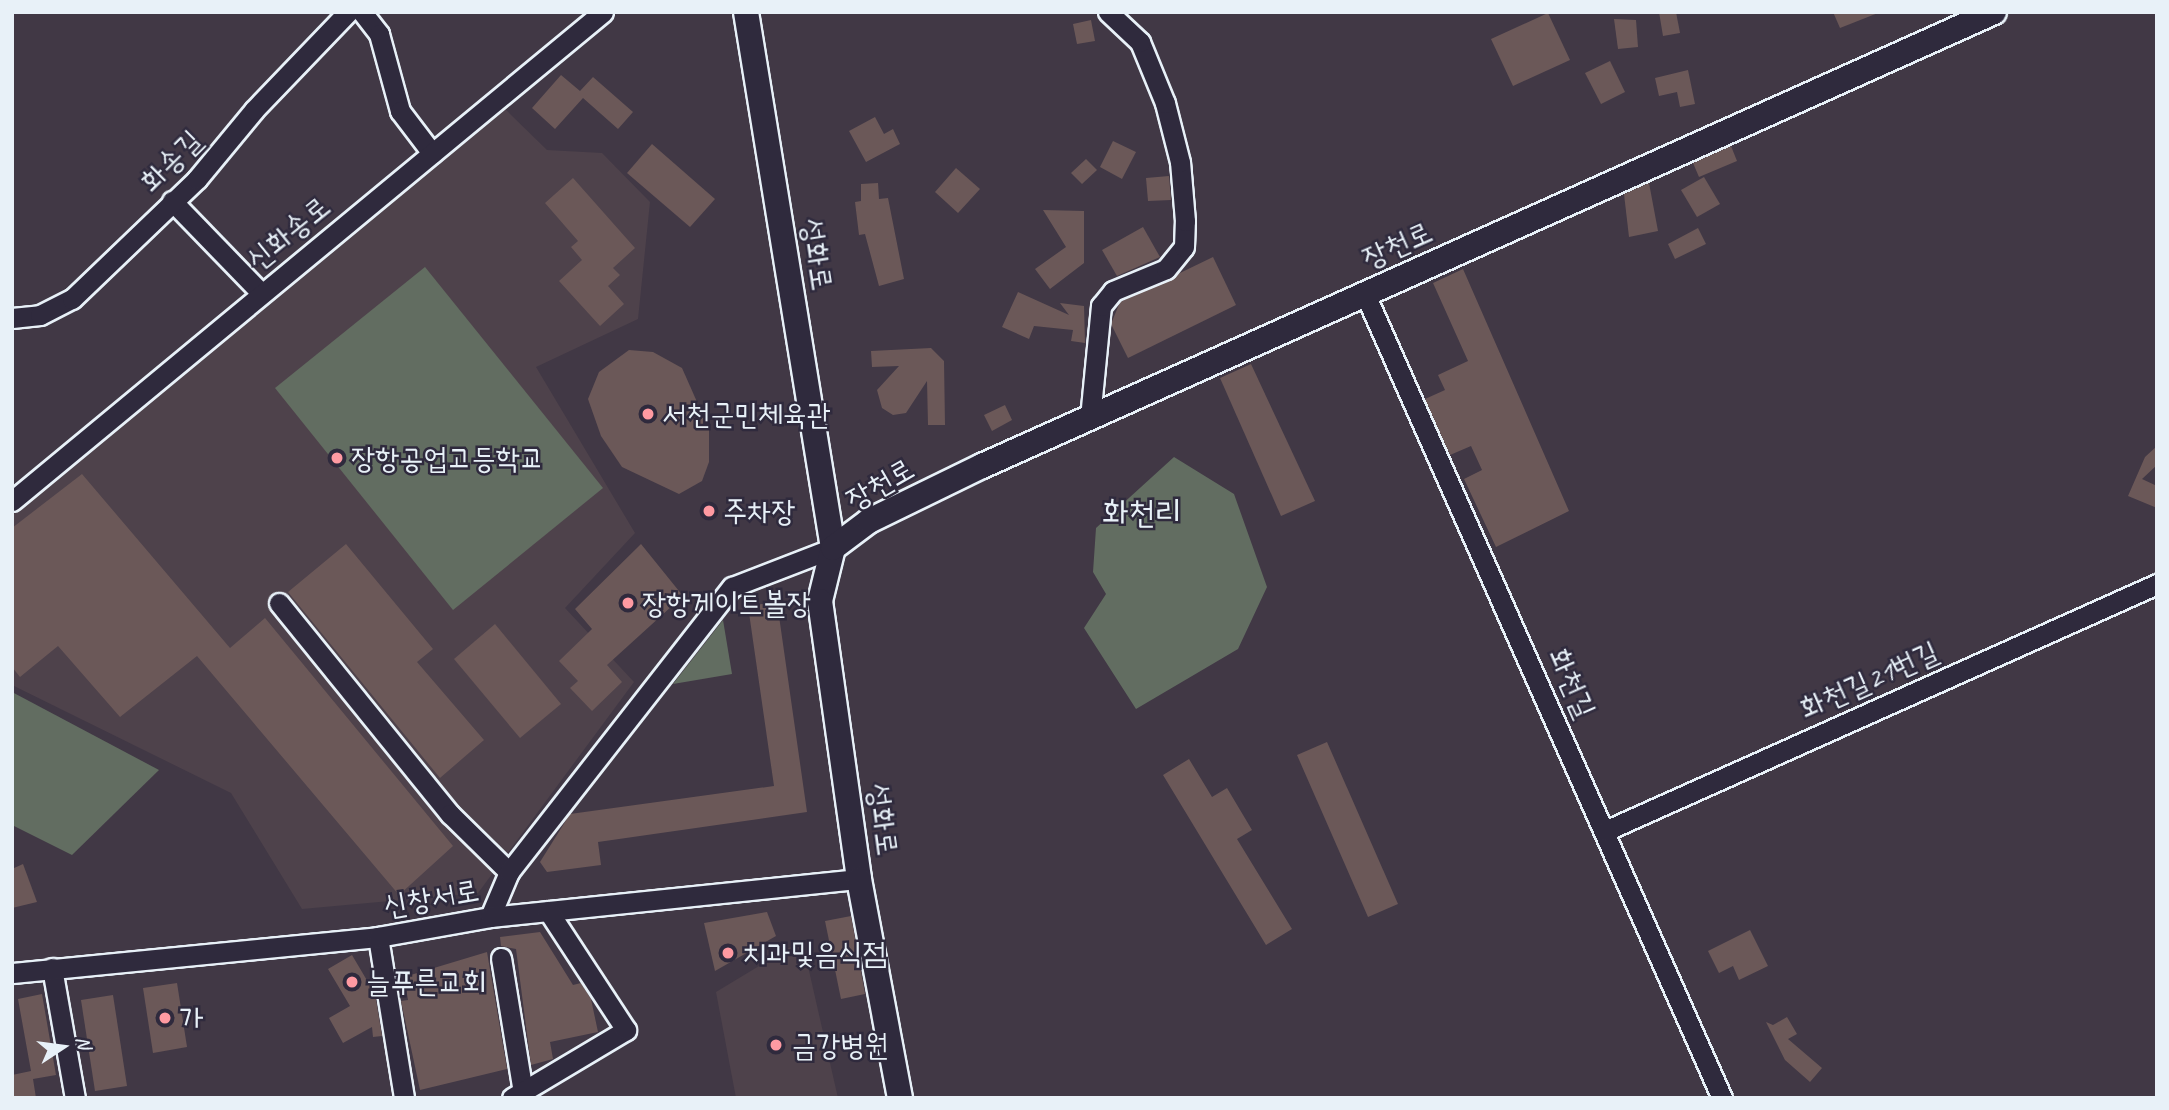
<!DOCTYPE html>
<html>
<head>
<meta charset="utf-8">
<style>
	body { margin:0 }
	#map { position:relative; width:2169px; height:1110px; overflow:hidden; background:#413845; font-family:Caveat,"Poor Story",sans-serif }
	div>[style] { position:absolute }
	.built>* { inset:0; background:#4e424b }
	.green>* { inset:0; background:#626d61 }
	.building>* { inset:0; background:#6b5858 }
	.roads { filter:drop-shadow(2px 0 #e8f1f8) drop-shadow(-2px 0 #e8f1f8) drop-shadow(0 2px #e8f1f8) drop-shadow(0 -2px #e8f1f8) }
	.minor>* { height:19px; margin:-9.5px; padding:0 9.5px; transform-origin:9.5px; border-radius:9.5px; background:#2f2a3d }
	.major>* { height:24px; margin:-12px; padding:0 12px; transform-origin:12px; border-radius:12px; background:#2f2a3d }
	.dots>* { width:19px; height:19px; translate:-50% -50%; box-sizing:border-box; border:4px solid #2f2a3d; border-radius:50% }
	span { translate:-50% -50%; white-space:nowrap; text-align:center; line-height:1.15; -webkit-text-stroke:5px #2f2a3d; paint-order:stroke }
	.street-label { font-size:30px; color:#e8f1f8 }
	.poi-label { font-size:30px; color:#e8f1f8 }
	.left { translate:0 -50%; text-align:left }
	.quarter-label { font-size:33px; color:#e8f1f8 }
	.frame { position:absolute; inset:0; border:14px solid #e8f1f8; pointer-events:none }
	.north { position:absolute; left:28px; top:1012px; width:70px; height:70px; -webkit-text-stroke:5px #2f2a3d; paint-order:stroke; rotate:77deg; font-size:19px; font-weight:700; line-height:28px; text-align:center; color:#e8f1f8 }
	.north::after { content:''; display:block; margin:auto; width:24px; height:32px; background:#e8f1f8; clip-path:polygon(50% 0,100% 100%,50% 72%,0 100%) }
</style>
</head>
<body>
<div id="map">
	<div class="built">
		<i style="clip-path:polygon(504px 108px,547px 150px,602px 153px,650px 202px,638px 319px,536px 367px,635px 533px,565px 608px,634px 682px,478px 893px,302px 909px,231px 793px,12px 685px,12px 515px)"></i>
		<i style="clip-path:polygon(802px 940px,838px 1098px,736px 1098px,716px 992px)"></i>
	</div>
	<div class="green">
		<i style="clip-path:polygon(425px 267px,603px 488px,453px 610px,275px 388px)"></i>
		<i style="clip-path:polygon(1174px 457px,1234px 494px,1267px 587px,1238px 649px,1136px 709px,1084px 628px,1106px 594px,1093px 572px,1096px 528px)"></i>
		<i style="clip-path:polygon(723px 620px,732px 674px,673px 684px)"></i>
		<i style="clip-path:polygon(12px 692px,159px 770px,72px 855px,12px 825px)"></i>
	</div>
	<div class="building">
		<i style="clip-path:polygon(1659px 12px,1676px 12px,1680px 33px,1663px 36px)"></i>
		<i style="clip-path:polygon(1833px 12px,1878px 12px,1878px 13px,1840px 28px)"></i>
		<i style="clip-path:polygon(1548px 13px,1570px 60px,1513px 86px,1491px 39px)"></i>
		<i style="clip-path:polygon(1614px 19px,1636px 20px,1638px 47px,1618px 49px)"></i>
		<i style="clip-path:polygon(1091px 20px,1095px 41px,1077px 44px,1073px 24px)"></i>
		<i style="clip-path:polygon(1610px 61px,1625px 92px,1601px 104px,1585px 73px)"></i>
		<i style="clip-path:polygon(1688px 70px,1695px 104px,1680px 107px,1677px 92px,1659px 96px,1655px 78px)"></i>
		<i style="clip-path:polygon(561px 75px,580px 91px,593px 77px,633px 112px,618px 129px,583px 98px,555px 129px,532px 108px)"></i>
		<i style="clip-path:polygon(875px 117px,884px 134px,893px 129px,900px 144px,866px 162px,849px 131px)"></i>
		<i style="clip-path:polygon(1113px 141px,1136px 152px,1122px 179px,1100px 167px)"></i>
		<i style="clip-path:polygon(652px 144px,715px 199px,690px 227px,627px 173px)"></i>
		<i style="clip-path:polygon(1731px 146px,1737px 161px,1699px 177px,1693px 163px)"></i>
		<i style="clip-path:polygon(1086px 159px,1097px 170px,1082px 184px,1071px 173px)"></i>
		<i style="clip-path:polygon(956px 168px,980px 189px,958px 213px,935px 192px)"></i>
		<i style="clip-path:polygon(1169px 176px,1171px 200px,1148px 201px,1146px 178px)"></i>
		<i style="clip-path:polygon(1704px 177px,1720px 204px,1697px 217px,1681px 190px)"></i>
		<i style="clip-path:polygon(573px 178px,635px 248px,613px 268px,620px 275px,608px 286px,624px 304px,600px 326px,559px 281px,582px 260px,571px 247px,578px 241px,545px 203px)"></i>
		<i style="clip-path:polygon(878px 183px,879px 199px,888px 198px,904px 279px,879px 286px,865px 234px,859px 235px,855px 202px,861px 201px,861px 184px)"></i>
		<i style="clip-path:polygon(1649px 183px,1658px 231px,1629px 237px,1624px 194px)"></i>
		<i style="clip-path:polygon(1043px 210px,1084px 211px,1084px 263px,1050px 289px,1035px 269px,1066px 247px)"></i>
		<i style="clip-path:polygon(1143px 227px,1160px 257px,1117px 276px,1102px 250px)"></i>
		<i style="clip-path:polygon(1698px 228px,1706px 244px,1675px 259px,1668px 244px)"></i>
		<i style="clip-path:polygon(1213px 257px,1236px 305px,1128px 358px,1111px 324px,1120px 302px)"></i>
		<i style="clip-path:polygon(1463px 269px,1569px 511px,1496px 547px,1464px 479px,1482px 470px,1471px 446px,1450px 455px,1425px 399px,1445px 390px,1438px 375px,1468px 361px,1433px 283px)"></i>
		<i style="clip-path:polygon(1018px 292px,1069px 315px,1060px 303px,1084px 306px,1085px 343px,1071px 341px,1073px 330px,1034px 326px,1029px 339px,1002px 327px)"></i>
		<i style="clip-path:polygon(931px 348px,944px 361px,945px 425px,928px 425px,927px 381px,906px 413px,893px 415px,882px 408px,877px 390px,899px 366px,872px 367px,871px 351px)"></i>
		<i style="clip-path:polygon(629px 350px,653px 352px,682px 368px,709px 429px,709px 462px,702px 481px,679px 494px,622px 467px,601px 436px,588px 399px,599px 372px)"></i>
		<i style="clip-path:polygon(1251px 364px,1315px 501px,1281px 516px,1220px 378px)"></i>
		<i style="clip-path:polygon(1005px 405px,1012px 420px,992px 431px,984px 415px)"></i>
		<i style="clip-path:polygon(2157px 446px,2157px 465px,2142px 479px,2157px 486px,2157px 508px,2128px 496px,2145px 457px)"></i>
		<i style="clip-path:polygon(82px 474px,230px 648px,265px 618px,453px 846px,399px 895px,197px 656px,120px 717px,58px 646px,20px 677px,12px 667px,12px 528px)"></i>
		<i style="clip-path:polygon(346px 544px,433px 649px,417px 662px,484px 740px,440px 778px,288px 592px)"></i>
		<i style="clip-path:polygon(641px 544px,683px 596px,607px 665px,622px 682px,592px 711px,570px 688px,578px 681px,559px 661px,592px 629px,575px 609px)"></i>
		<i style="clip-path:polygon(777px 602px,807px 812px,598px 842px,601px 865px,547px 872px,540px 862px,570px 814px,774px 786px,748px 606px)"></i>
		<i style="clip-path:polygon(495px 624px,561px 704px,520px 738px,454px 659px)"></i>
		<i style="clip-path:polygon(1327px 742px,1398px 904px,1368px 917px,1297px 755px)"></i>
		<i style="clip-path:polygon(1189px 759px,1212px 797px,1227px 788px,1252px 830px,1237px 839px,1292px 929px,1266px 945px,1163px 775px)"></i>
		<i style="clip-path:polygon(23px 864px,37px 902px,12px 908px,12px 869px)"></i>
		<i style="clip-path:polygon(767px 912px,776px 936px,715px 971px,704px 923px)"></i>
		<i style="clip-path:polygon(851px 916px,865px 994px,841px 999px,825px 921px)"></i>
		<i style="clip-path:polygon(1750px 930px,1768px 966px,1739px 980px,1733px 966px,1719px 973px,1708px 951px)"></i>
		<i style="clip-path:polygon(540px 932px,573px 985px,581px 983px,591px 999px,598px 1032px,550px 1042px,553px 1059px,531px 1065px,516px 949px,501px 946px,500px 937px)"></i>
		<i style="clip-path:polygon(487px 952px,507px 1069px,420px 1090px,401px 1001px,408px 1000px,404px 977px)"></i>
		<i style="clip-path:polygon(352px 955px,375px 994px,382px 1036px,373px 1037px,372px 1027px,343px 1043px,329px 1018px,350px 1006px,328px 969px)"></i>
		<i style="clip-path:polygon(177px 983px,187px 1047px,153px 1053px,143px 988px)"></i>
		<i style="clip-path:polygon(42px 994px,56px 1075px,33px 1079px,36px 1098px,12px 1098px,12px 1075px,31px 1071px,18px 999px)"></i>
		<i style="clip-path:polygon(113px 995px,127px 1086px,95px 1091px,81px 1000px)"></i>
		<i style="clip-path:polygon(1787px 1017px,1797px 1034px,1788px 1039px,1822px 1068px,1810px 1082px,1785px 1060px,1766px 1022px,1773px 1025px)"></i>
	</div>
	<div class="roads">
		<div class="minor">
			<i style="left:362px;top:12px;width:28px;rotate:52deg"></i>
			<i style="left:379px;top:34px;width:80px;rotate:74.7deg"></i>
			<i style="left:400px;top:111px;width:53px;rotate:52.7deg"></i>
			<i style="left:172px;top:201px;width:128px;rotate:45.9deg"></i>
			<i style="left:1365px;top:294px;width:880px;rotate:66.06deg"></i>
			<i style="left:12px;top:318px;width:28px;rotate:-6deg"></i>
			<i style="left:40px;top:315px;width:36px;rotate:-27deg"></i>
			<i style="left:72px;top:299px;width:173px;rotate:-43.8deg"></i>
			<i style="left:197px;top:179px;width:89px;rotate:-50.4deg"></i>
			<i style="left:254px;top:110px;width:136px;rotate:-46.2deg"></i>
			<i style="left:1090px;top:418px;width:113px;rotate:-84.4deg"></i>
			<i style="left:1101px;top:306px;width:19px;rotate:-51deg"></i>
			<i style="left:1113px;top:291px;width:57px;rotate:-22.5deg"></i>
			<i style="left:1166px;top:269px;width:28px;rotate:-51deg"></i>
			<i style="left:1184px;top:247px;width:26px;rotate:-88deg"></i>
			<i style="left:1185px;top:221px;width:59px;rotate:-94.8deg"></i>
			<i style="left:1180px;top:162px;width:61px;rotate:-104.3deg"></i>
			<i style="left:1165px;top:103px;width:66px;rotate:-112.3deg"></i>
			<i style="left:1140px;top:42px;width:44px;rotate:-136.8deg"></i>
			<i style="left:12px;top:501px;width:767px;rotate:-39.6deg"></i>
			<i style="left:279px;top:603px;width:272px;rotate:51deg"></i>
			<i style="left:450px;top:814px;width:83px;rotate:44.5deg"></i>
			<i style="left:1605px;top:831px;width:605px;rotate:-24.11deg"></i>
			<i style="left:490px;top:917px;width:49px;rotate:-67.1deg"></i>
			<i style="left:509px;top:872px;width:362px;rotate:-52deg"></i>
			<i style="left:732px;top:587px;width:108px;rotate:-21.1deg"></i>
			<i style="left:378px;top:937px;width:163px;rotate:80.8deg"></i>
			<i style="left:501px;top:958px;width:136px;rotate:80.7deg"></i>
			<i style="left:52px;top:968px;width:132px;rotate:80deg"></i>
			<i style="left:12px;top:973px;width:368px;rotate:-5.6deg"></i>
			<i style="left:378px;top:937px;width:114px;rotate:-10.1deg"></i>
			<i style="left:490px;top:917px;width:371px;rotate:-5.9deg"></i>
			<i style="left:512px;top:1098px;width:133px;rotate:-30.8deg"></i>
			<i style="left:626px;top:1030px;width:142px;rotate:-123.2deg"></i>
		</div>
		<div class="major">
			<i style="left:746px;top:12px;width:543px;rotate:80.78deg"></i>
			<i style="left:833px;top:548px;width:55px;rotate:103.8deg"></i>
			<i style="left:820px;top:601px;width:281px;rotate:82deg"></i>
			<i style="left:859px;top:879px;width:223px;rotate:79.4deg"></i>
			<i style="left:833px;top:548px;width:45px;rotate:-36.9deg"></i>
			<i style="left:869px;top:521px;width:126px;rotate:-26deg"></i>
			<i style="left:982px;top:466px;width:1109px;rotate:-24.16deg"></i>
		</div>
	</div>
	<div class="dots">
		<i style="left:648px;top:414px;background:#ff9aa2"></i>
		<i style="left:337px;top:458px;background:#ff9aa2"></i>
		<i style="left:709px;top:511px;background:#ff9aa2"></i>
		<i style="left:628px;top:603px;background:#ff9aa2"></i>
		<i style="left:728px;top:953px;background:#ff9aa2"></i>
		<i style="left:352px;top:982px;background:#ff9aa2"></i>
		<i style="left:165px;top:1018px;background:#ff9aa2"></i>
		<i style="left:776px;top:1045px;background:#ff9aa2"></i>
	</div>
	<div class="street-label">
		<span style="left:171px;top:161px;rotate:-45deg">화송길</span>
		<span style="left:288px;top:233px;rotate:-39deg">신화송로</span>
		<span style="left:1397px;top:245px;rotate:-24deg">장천로</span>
		<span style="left:817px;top:254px;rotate:81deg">성화로</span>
		<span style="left:880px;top:484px;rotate:-30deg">장천로</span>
		<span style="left:1869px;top:680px;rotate:-24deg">화천길21번길</span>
		<span style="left:1572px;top:683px;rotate:66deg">화천길</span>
		<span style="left:883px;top:819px;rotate:82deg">성화로</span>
		<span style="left:431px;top:898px;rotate:-10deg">신창서로</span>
	</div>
	<div class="poi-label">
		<span class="left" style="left:662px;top:414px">서천군민체육관</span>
		<span class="left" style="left:351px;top:458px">장항공업고등학교</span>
		<span class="left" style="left:723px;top:511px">주차장</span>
		<span class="left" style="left:642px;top:603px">장항게이트볼장</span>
		<span class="left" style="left:742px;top:953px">치과및음식점</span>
		<span class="left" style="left:366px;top:982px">늘푸른교회</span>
		<span class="left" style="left:179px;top:1018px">가</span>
		<span class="left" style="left:792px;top:1045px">금강병원</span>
	</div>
	<div class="quarter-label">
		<span style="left:1142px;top:513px">화천리</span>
	</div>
	<div class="frame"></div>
	<div class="north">N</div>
</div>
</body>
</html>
